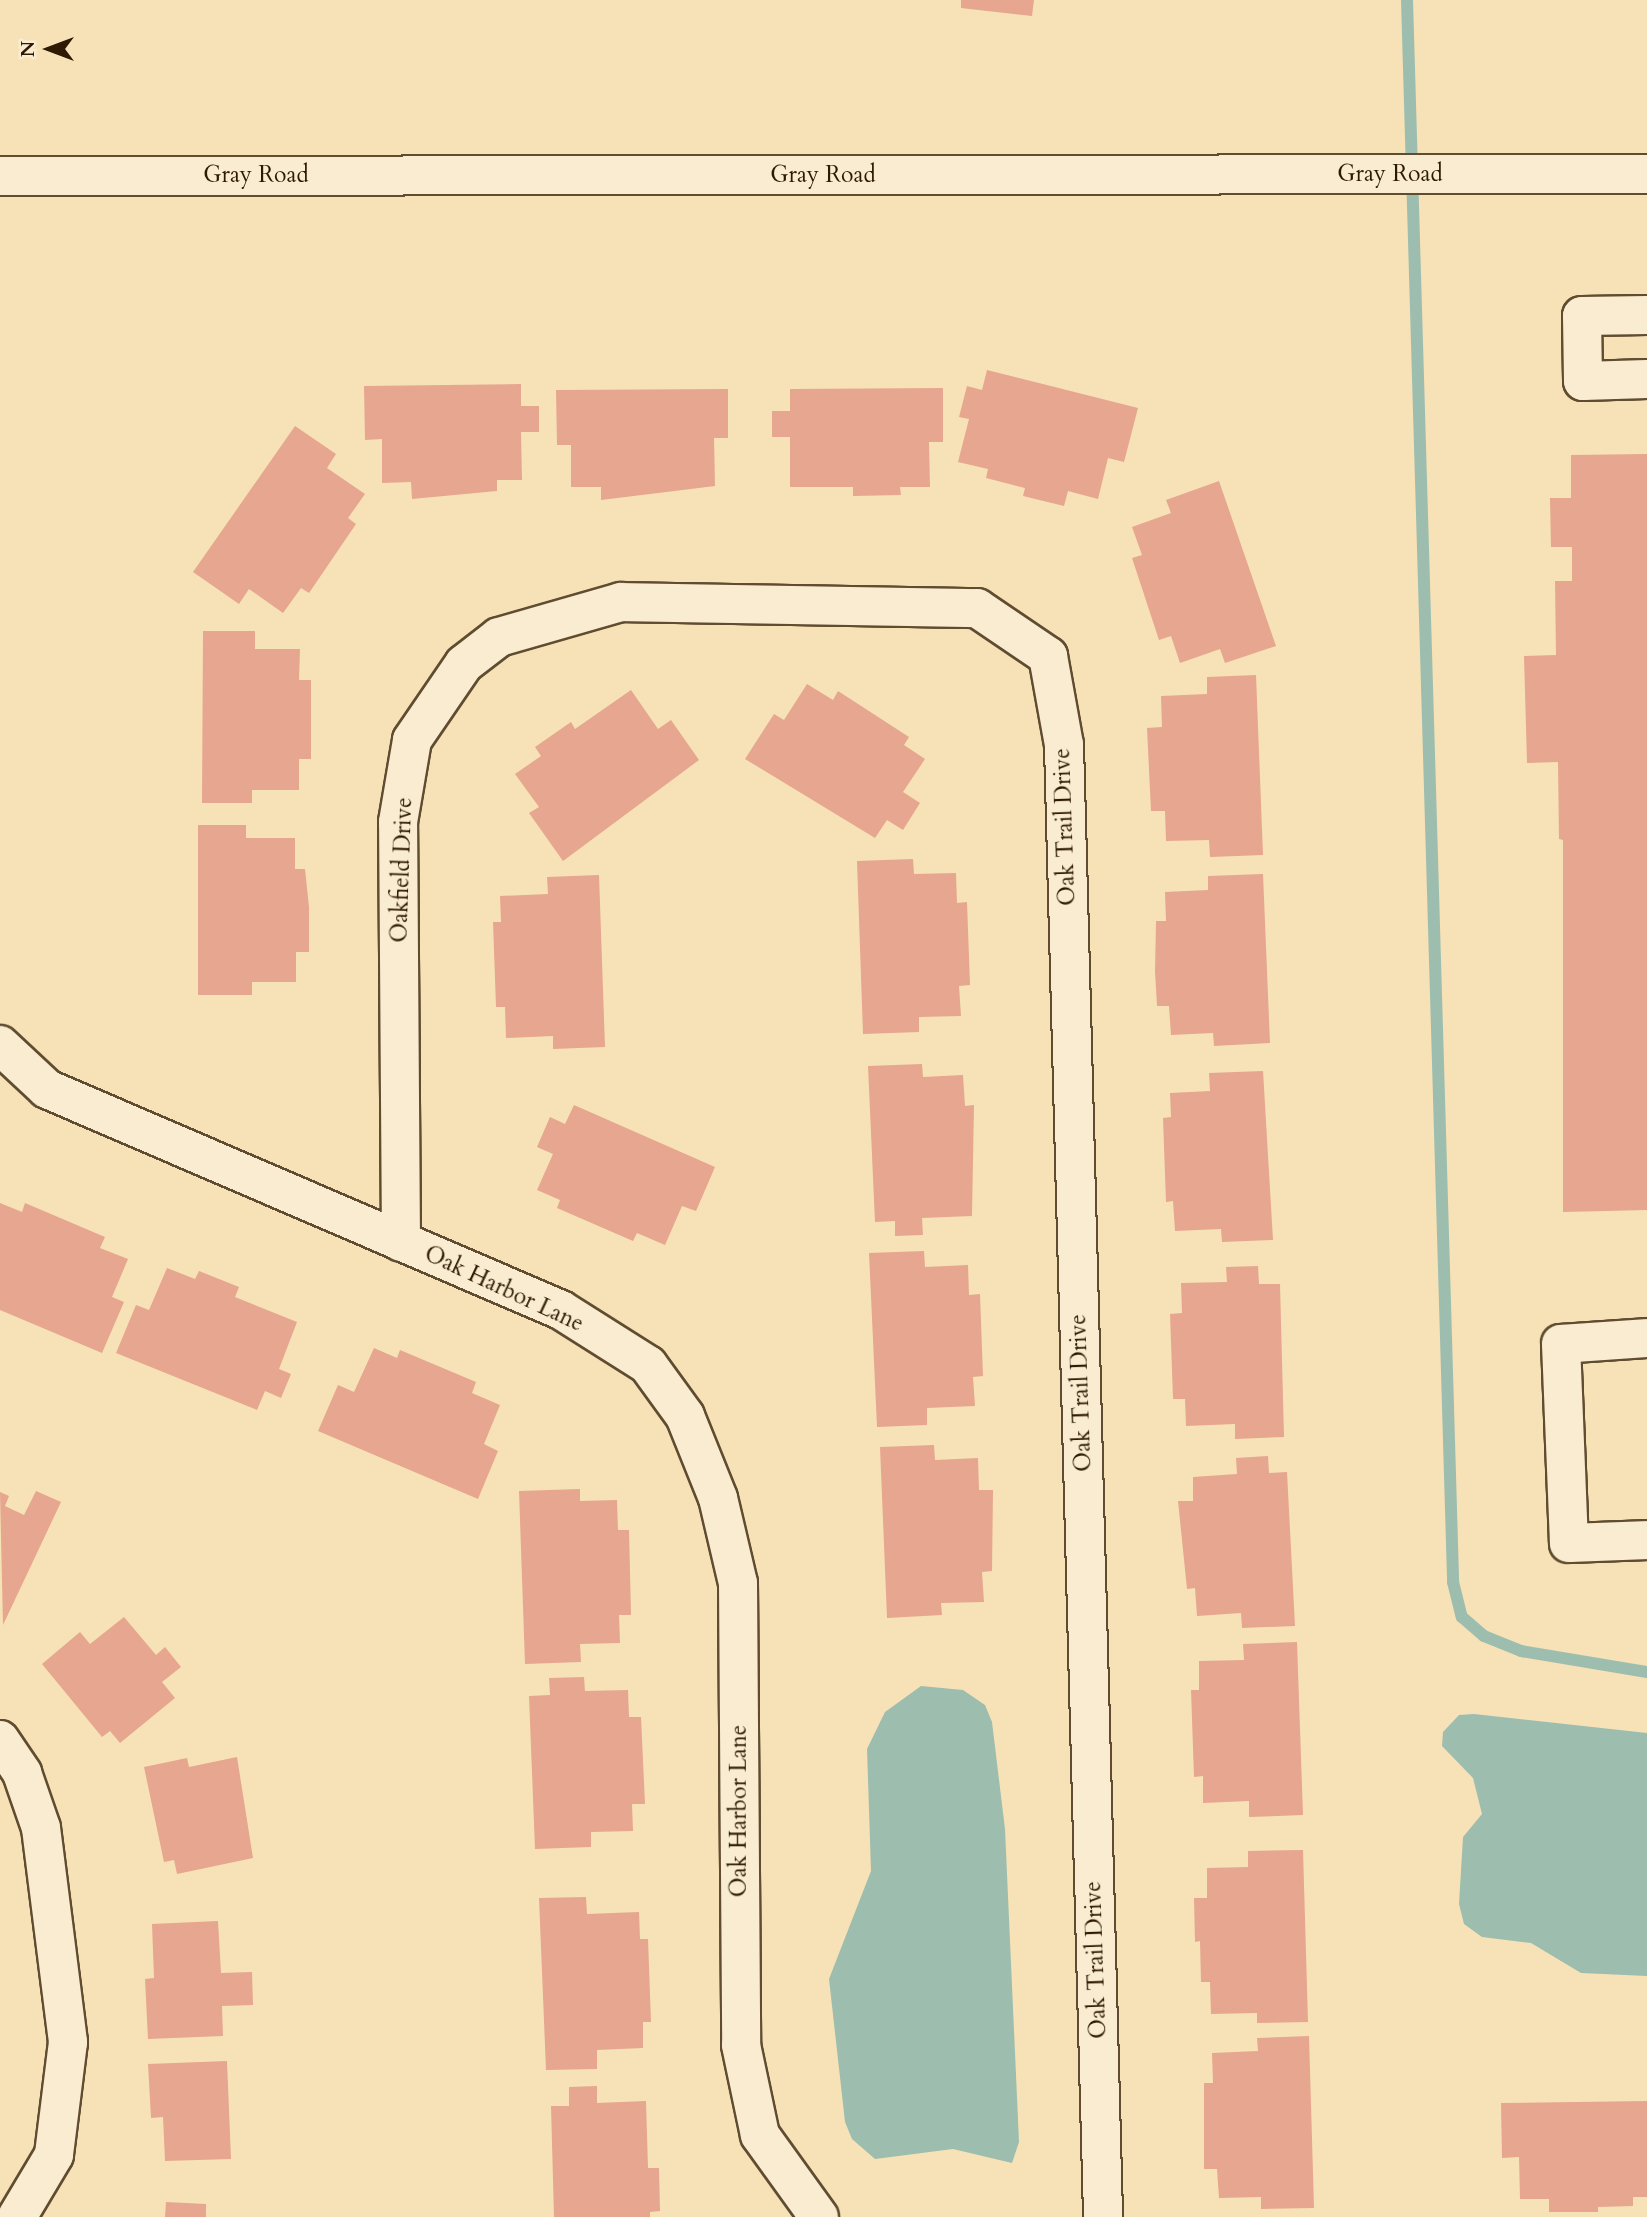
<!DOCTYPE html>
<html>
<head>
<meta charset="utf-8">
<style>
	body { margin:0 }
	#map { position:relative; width:1647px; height:2217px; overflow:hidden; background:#f6e2b6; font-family:Cardo,serif }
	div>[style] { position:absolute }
	.water>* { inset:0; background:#9dbdaf }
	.stream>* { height:12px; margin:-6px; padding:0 6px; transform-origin:6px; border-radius:6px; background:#9dbdaf }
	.building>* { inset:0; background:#e6a68f }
	.roads { filter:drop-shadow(2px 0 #604c30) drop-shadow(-2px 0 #604c30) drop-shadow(0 2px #604c30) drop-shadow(0 -2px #604c30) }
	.minor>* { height:38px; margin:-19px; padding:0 19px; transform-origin:19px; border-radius:19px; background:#f9ecd0 }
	span { translate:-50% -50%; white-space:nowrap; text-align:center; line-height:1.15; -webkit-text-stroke:5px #f9ecd0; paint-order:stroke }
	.street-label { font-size:23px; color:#2e1a04 }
	.north { position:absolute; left:14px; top:14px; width:70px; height:70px; -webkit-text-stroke:5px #f9ecd0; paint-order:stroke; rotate:270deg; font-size:19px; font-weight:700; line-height:28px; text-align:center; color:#2e1a04 }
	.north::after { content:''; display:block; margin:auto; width:24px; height:32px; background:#2e1a04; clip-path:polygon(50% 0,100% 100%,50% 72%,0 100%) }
</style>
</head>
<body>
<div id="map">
	<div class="water">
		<i style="clip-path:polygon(921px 1686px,963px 1690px,985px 1705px,992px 1722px,1005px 1829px,1019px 2142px,1012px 2163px,953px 2149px,875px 2159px,852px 2139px,845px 2122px,829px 1979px,871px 1871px,867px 1749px,885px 1712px)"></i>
		<i style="clip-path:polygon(1474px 1714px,1647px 1733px,1647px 1976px,1581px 1973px,1531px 1943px,1482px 1937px,1464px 1924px,1459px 1904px,1463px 1837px,1482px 1814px,1473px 1778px,1442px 1746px,1443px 1732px,1459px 1715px)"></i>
	</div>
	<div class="stream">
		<i style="left:1407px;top:0;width:1583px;rotate:88.33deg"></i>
		<i style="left:1453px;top:1582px;width:36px;rotate:76deg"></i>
		<i style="left:1462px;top:1617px;width:29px;rotate:41deg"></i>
		<i style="left:1484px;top:1636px;width:40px;rotate:22deg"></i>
		<i style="left:1521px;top:1651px;width:128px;rotate:9.5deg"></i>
	</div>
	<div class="building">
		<i style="clip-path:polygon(961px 0,1034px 0,1032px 16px,961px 8px)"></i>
		<i style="clip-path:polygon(987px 370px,1138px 408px,1124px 462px,1108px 458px,1098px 499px,1068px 491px,1064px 506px,1023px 496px,1025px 488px,986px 478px,988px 469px,958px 462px,969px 419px,959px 417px,967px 386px,982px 390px)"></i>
		<i style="clip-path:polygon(521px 384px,521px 406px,539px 406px,539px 432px,521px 432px,522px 480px,497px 480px,497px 491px,412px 499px,411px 482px,382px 483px,382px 439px,365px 440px,364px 386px)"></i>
		<i style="clip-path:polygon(943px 388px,943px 442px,929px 442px,930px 487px,900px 487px,901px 495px,853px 496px,853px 487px,790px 487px,790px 437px,772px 437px,772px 411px,790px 411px,790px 389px)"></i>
		<i style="clip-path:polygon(728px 389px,728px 438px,714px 438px,715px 486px,601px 500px,601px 487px,571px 487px,571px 445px,557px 445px,556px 390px)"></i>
		<i style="clip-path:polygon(295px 426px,336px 454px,327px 468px,365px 494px,348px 518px,356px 524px,309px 593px,301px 588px,283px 613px,249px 589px,239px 604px,193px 572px)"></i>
		<i style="clip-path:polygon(1647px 454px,1647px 1210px,1563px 1212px,1563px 840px,1559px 839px,1558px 762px,1527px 763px,1524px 656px,1556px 655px,1555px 581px,1572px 581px,1572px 547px,1551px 547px,1550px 498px,1571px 498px,1571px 455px)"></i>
		<i style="clip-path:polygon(1219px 481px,1276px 646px,1225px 663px,1220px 649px,1180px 663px,1171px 636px,1159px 640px,1132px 558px,1142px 555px,1132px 527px,1171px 513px,1166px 500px)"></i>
		<i style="clip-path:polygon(203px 631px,255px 631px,255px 649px,300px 649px,299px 680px,311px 680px,311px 759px,299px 759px,299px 790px,252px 790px,252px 803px,202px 803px)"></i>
		<i style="clip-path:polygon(1256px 675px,1263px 855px,1210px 857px,1209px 840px,1166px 841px,1165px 811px,1151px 811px,1147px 728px,1162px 727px,1161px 696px,1207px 694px,1207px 677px)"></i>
		<i style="clip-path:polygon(807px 684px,833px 700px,838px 691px,909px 737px,904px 745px,925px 759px,903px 792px,920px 803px,903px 830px,887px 820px,875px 838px,745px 759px,774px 714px,784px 720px)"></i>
		<i style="clip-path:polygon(631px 690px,658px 729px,671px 720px,699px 760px,563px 861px,529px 813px,539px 807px,515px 774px,541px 756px,535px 747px,571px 722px,575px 729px)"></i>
		<i style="clip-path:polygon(198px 825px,246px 825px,246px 838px,295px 838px,295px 869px,305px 869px,309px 907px,309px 952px,296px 952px,296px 982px,252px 982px,252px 995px,198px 995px)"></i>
		<i style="clip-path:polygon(913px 859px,914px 874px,956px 873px,957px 903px,967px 902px,970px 985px,959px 986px,961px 1016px,919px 1017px,919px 1032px,863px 1034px,857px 861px)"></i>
		<i style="clip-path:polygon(1263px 874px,1270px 1043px,1214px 1046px,1213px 1033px,1171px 1035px,1169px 1006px,1157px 1006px,1155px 972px,1156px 921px,1166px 921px,1165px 892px,1208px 890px,1208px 876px)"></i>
		<i style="clip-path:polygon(599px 875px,605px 1047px,553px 1049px,553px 1036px,506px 1038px,505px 1007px,496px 1007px,493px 922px,501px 922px,500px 896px,548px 894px,547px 877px)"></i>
		<i style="clip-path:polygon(922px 1064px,923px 1077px,963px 1075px,965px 1106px,974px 1105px,972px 1216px,922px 1218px,923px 1235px,895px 1236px,895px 1221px,875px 1222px,868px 1066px)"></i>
		<i style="clip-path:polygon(1263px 1071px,1273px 1240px,1222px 1242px,1221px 1229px,1175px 1231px,1173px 1201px,1166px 1202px,1163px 1118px,1171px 1117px,1170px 1093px,1210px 1091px,1209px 1073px)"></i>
		<i style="clip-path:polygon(574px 1105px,715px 1167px,696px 1211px,682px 1206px,665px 1245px,637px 1233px,633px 1241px,557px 1208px,560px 1200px,537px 1190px,553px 1154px,537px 1147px,550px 1117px,565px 1124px)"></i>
		<i style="clip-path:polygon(0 1203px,22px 1212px,25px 1203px,105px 1237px,100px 1248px,128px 1259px,112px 1297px,124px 1302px,102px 1353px,0 1310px)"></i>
		<i style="clip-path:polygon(924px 1251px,925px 1267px,968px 1265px,969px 1295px,980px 1294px,983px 1376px,973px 1377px,975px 1406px,927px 1408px,927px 1425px,877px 1427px,869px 1253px)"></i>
		<i style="clip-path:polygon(1258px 1266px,1259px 1284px,1280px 1284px,1284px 1437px,1235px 1439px,1235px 1424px,1186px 1426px,1185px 1399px,1173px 1399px,1170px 1314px,1182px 1313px,1181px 1283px,1227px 1282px,1226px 1267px)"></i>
		<i style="clip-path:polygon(167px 1268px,195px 1279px,199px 1271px,239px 1287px,235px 1297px,297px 1322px,279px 1369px,291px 1374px,281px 1398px,265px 1391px,257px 1410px,116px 1353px,136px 1305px,149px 1310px)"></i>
		<i style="clip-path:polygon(374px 1348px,397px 1358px,400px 1350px,476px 1382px,472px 1393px,500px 1405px,484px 1444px,498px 1451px,478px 1499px,318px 1431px,338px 1385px,354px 1392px)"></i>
		<i style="clip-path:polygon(934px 1445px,935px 1460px,978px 1458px,979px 1490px,993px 1490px,992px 1571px,982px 1572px,984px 1602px,941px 1603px,942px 1615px,887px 1618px,880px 1447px)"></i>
		<i style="clip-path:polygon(1268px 1456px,1269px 1473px,1287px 1472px,1295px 1626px,1242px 1628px,1241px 1613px,1197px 1616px,1195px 1588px,1187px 1589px,1178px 1501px,1193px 1501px,1193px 1477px,1237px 1474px,1236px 1458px)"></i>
		<i style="clip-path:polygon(580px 1489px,580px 1501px,617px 1500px,618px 1530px,629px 1530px,631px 1615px,619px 1615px,620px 1643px,580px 1644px,581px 1662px,525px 1664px,519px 1491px)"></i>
		<i style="clip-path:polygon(36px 1491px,61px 1502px,3px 1625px,0 1492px,9px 1496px,5px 1506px,24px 1515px)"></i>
		<i style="clip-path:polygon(124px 1617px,156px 1655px,165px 1647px,181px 1667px,162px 1682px,175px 1698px,120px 1743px,110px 1731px,102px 1737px,42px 1664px,80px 1632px,90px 1644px)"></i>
		<i style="clip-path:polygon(1297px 1642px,1303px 1815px,1249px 1817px,1249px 1801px,1203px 1803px,1203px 1776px,1194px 1777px,1191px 1690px,1199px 1690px,1199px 1661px,1244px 1660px,1243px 1644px)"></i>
		<i style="clip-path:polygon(584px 1677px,585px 1691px,628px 1690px,629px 1717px,641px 1717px,645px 1804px,632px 1804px,633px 1831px,591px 1832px,591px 1847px,535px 1849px,529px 1696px,550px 1695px,549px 1678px)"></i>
		<i style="clip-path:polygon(237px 1757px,253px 1858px,177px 1874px,174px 1860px,164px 1862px,144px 1767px,187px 1758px,189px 1767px)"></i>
		<i style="clip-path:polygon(1303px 1850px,1308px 2022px,1257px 2023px,1257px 2013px,1211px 2014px,1210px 1982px,1201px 1982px,1200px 1941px,1195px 1942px,1194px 1898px,1207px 1898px,1207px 1868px,1248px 1867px,1248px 1851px)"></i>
		<i style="clip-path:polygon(586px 1897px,587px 1914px,639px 1912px,640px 1939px,648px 1939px,651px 2022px,643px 2022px,643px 2048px,597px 2050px,597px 2069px,546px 2070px,539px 1898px)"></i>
		<i style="clip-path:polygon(218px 1921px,221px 1973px,252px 1972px,253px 2005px,222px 2006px,223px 2036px,148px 2039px,145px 1979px,154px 1978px,152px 1924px)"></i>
		<i style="clip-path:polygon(1309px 2036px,1314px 2208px,1261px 2209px,1261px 2197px,1219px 2198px,1217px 2169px,1204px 2169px,1204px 2083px,1213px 2083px,1212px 2053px,1258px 2051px,1257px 2038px)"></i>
		<i style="clip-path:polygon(227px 2061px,231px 2159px,165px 2161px,163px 2117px,151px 2118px,148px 2064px)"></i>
		<i style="clip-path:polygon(597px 2086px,597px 2103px,646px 2101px,648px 2168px,659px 2168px,660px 2211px,650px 2212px,650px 2217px,554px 2217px,551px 2106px,569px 2106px,569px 2087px)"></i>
		<i style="clip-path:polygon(1647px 2101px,1647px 2197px,1633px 2197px,1633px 2206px,1598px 2207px,1598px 2212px,1549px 2212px,1549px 2199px,1520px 2199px,1519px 2157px,1502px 2158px,1501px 2103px)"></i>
		<i style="clip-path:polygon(166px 2202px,206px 2204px,206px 2217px,165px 2217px)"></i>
	</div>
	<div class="roads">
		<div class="minor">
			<i style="left:0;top:176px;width:1647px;rotate:-0.07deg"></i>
			<i style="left:1647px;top:315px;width:65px;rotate:179.1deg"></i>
			<i style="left:1582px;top:316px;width:65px;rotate:89.1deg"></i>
			<i style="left:1583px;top:381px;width:64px;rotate:-1.8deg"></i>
			<i style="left:0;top:1045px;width:64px;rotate:43.1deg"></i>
			<i style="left:47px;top:1089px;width:559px;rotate:23.27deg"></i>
			<i style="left:561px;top:1310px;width:103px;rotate:32.3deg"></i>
			<i style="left:648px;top:1365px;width:63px;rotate:54deg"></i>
			<i style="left:685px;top:1416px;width:88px;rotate:68.1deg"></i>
			<i style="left:718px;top:1498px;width:87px;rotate:76.8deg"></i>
			<i style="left:738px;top:1583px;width:462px;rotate:89.6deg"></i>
			<i style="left:741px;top:2045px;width:92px;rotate:78.1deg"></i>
			<i style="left:760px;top:2135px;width:101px;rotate:54.3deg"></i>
			<i style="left:401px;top:1242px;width:420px;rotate:-90.4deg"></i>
			<i style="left:398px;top:822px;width:83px;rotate:-80.3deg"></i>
			<i style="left:412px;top:740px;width:92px;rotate:-55.6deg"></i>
			<i style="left:464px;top:664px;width:44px;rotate:-37.6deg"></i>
			<i style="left:499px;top:637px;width:127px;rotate:-16deg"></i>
			<i style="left:621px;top:602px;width:356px;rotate:1deg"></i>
			<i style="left:977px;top:608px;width:86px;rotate:34.1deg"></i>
			<i style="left:1048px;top:656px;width:90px;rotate:79.8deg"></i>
			<i style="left:1064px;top:745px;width:1473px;rotate:88.48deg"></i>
			<i style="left:1647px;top:1338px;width:86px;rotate:176deg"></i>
			<i style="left:1561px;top:1344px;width:199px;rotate:87.7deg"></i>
			<i style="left:1569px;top:1543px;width:78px;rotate:-2.2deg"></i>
			<i style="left:0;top:1740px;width:40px;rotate:56deg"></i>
			<i style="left:22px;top:1773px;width:58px;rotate:70.9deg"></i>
			<i style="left:41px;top:1828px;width:216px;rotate:82.8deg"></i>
			<i style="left:68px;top:2042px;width:114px;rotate:97.1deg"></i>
			<i style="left:54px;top:2155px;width:72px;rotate:120.8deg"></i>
		</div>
	</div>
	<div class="street-label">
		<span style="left:1390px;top:174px">Gray Road</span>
		<span style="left:256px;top:175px">Gray Road</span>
		<span style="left:823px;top:175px">Gray Road</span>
		<span style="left:1065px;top:827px;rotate:-92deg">Oak Trail Drive</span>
		<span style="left:402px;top:870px;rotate:-88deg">Oakfield Drive</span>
		<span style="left:504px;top:1289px;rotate:25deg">Oak Harbor Lane</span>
		<span style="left:1081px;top:1393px;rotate:-92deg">Oak Trail Drive</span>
		<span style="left:739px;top:1811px;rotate:-90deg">Oak Harbor Lane</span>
		<span style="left:1096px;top:1960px;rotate:-92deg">Oak Trail Drive</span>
	</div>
	<div class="north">N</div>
</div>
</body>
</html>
